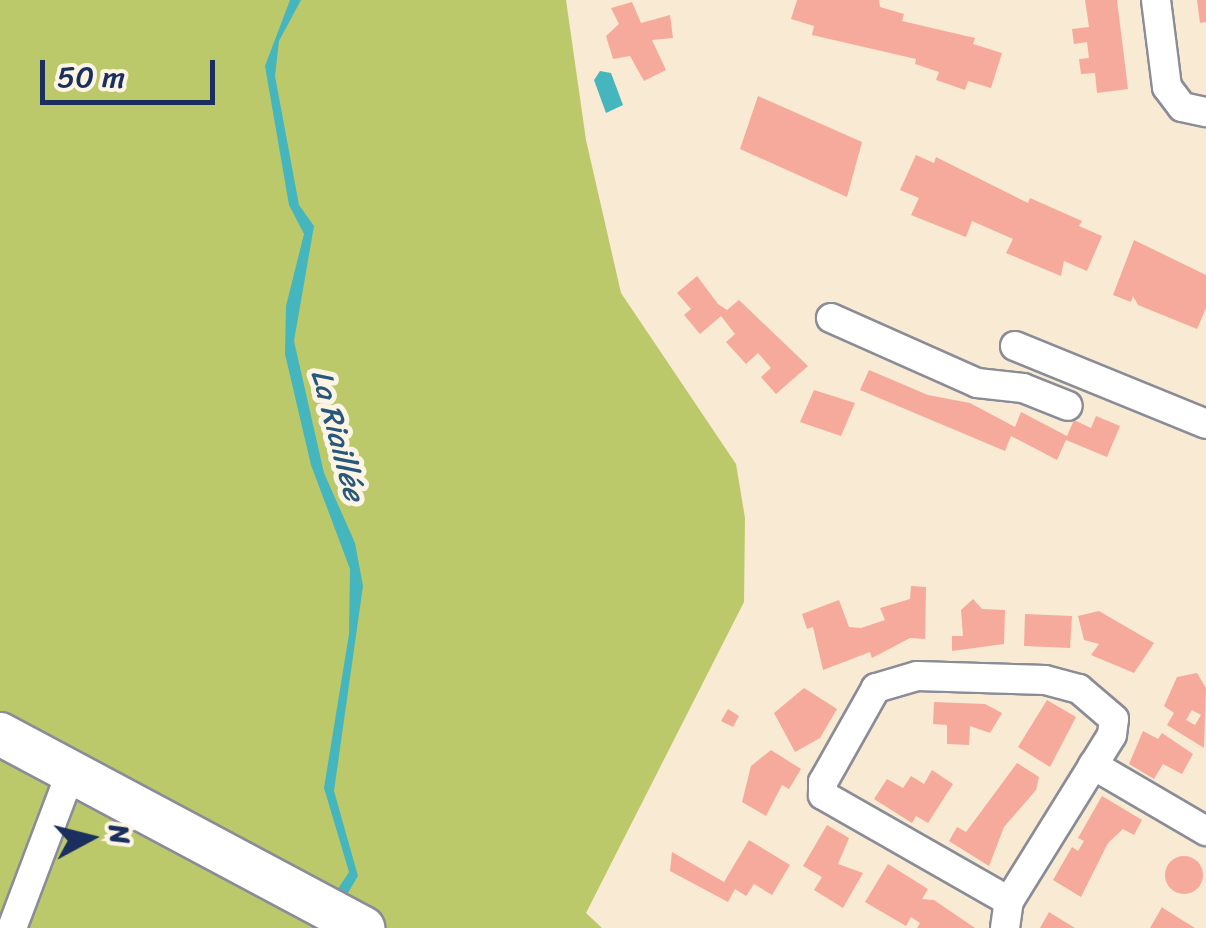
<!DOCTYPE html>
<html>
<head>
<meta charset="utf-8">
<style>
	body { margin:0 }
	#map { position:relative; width:1206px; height:928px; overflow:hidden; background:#f8ead3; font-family:Sriracha,sans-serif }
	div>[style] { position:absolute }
	.green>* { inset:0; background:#bcc96a }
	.water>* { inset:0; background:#45b5be }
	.building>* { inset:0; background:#f6aa9c }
	.round { border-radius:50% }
	.roads { filter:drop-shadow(2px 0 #8a8c98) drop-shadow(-2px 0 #8a8c98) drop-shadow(0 2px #8a8c98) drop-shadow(0 -2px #8a8c98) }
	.street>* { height:28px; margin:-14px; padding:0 14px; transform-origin:14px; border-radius:14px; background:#fff }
	.primary>* { height:42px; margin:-21px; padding:0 21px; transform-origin:21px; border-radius:21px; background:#fff }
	span { translate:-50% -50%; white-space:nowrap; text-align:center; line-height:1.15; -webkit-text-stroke:10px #fcf5e5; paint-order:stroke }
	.water-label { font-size:30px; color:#28577b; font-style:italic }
	.north { position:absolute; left:40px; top:788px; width:100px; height:100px; -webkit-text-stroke:8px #fcf5e5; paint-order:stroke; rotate:83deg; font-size:28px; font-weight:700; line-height:40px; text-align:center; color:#1b2f5e }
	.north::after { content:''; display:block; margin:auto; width:35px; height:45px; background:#1b2f5e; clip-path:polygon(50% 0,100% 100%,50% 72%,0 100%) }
	.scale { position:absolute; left:40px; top:60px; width:175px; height:45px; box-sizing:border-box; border:5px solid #1b2f5e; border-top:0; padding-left:12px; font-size:30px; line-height:35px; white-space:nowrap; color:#1b2f5e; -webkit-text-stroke:8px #fcf5e5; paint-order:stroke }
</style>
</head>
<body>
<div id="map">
	<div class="green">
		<i style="clip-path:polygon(0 0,566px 0,586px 140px,621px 293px,736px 464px,745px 518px,744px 602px,586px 913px,602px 928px,0 928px)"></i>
	</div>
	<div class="water">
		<i style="clip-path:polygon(290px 0,301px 0,279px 41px,275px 76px,299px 205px,314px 226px,294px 341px,324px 473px,355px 543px,363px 586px,334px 791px,358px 876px,327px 928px,312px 928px,349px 872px,324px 788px,349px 634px,350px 569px,311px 465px,285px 354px,286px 306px,304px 234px,289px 205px,265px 66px)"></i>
		<i style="clip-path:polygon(600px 71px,611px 73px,623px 105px,606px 113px,594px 80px)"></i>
	</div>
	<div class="building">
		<i style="clip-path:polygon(797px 0,879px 0,880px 7px,904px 14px,902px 21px,975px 38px,973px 44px,1002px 53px,991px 88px,968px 81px,965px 90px,936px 80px,939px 72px,915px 64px,916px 59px,812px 35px,814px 26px,791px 19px)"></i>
		<i style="clip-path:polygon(1085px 0,1117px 0,1128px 89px,1097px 93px,1095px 73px,1081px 74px,1079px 59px,1089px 58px,1087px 42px,1074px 44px,1072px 29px,1089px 27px)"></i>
		<i style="clip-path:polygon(1197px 0,1206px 0,1206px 22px,1200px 23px)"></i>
		<i style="clip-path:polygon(632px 2px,641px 23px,670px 15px,673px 38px,652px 40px,666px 70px,644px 81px,630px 56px,613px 59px,606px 36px,619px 24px,611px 8px)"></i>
		<i style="clip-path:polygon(758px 96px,862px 142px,847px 197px,740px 149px)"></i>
		<i style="clip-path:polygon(916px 155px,934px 163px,936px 157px,1028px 203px,1030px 198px,1082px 221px,1079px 226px,1102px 236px,1087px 271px,1064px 261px,1061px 276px,1006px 253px,1013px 239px,972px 221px,966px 237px,911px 215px,919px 198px,900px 190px)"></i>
		<i style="clip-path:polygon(1134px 240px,1206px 275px,1206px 308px,1197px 329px,1138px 305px,1133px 296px,1131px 302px,1113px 295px)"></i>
		<i style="clip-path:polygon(697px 276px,718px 304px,727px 310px,739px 300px,808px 366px,776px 394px,761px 377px,771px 368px,758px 353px,746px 364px,726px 342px,735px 334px,721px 316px,700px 334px,684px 315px,691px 309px,677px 293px)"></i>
		<i style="clip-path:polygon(869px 370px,928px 395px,970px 403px,1015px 427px,1021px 412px,1067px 436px,1074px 420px,1091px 428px,1096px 416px,1120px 426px,1107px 457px,1066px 440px,1057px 460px,1011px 436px,1005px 451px,860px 390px)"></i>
		<i style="clip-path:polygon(814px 390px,855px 403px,841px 436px,800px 422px)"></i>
		<i style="clip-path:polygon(911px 586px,926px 587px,925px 639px,910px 638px,872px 658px,870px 652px,823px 670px,813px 627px,807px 629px,802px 614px,839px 600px,849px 627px,861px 628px,885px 620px,880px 608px,910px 599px)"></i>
		<i style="clip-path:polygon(973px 599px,982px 609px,1005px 610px,1004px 644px,952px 651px,952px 636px,963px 636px,961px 610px)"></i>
		<i style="clip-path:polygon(1099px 611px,1154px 643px,1134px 673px,1091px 655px,1099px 644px,1084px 640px,1078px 616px)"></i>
		<i style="clip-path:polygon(1025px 614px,1072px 616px,1070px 648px,1024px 646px)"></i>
		<i style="clip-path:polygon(evenodd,1197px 673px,1206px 688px,1204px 748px,1167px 725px,1174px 713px,1164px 706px,1177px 677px,1197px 673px,1192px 710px,1201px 715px,1195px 725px,1186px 720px,1192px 710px)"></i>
		<i style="clip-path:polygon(804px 688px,837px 709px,820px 738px,795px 752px,774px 713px)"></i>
		<i style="clip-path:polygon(1047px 700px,1076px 717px,1050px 767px,1018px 747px)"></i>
		<i style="clip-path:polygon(934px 702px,985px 704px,1002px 713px,990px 733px,970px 726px,969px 745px,947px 744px,947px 725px,933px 724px)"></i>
		<i style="clip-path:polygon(728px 709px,739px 716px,733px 727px,721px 721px)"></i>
		<i style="clip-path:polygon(1143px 731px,1158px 739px,1162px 733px,1193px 754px,1182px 774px,1163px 764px,1154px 779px,1129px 764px)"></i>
		<i style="clip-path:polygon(771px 750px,801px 769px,789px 789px,782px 785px,766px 816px,742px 802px,751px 766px)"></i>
		<i style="clip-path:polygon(1017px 763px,1039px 777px,1036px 790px,1004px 827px,989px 866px,949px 841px,957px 827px,966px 832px)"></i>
		<i style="clip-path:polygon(932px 770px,953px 784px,928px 823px,916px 816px,912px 823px,874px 799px,887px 779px,903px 788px,911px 776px,924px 784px)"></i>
		<i style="clip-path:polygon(1102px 796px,1142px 820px,1134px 835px,1123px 829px,1108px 843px,1081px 897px,1053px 880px,1072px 847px,1078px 851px,1084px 841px,1078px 838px)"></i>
		<i style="clip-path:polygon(827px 825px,849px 838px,838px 864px,863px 873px,843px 908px,814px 890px,822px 877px,803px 866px)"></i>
		<i style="clip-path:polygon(749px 840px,790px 865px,772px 895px,754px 884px,746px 896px,735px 889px,728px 902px,670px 871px,672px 852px,724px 882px)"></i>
		<i class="round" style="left:1165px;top:856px;width:38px;height:38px"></i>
		<i style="clip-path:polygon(888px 864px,928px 889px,922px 899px,934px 900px,975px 928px,917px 928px,920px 923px,911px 917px,906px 926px,865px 902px)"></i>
		<i style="clip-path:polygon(1162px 907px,1166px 910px,1195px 928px,1150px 928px)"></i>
		<i style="clip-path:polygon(1049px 912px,1075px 928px,1040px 928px)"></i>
	</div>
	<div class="roads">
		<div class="street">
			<i style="left:1156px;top:0;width:88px;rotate:82.8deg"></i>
			<i style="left:1167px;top:87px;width:25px;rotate:53deg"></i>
			<i style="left:1182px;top:107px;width:25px;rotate:12deg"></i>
			<i style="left:831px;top:318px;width:160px;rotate:24deg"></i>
			<i style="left:977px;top:383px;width:46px;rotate:6.2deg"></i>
			<i style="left:1023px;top:388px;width:48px;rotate:21.8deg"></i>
			<i style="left:1015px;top:346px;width:206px;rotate:22.2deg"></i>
			<i style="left:1093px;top:765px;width:131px;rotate:30.3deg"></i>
			<i style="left:12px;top:928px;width:167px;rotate:-69.3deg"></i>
			<i style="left:1005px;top:928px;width:27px;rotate:-82deg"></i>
			<i style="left:1009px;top:901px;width:195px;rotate:-58.2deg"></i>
			<i style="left:1112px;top:735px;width:16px;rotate:-83deg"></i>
			<i style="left:1114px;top:719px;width:46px;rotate:-139.4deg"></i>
			<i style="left:1079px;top:689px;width:35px;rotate:-165deg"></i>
			<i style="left:1045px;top:680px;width:128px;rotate:-178.2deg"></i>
			<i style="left:917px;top:676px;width:43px;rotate:163.7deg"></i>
			<i style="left:876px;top:688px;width:108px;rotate:119.4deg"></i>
			<i style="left:823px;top:782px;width:13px;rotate:90deg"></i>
			<i style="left:823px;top:795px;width:214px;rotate:29.7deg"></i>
		</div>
		<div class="primary">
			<i style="left:0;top:734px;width:412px;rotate:28.1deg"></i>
		</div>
	</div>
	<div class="water-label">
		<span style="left:338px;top:435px;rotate:75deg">La Riaillée</span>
	</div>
	<div class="north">N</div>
	<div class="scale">50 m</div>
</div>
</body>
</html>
